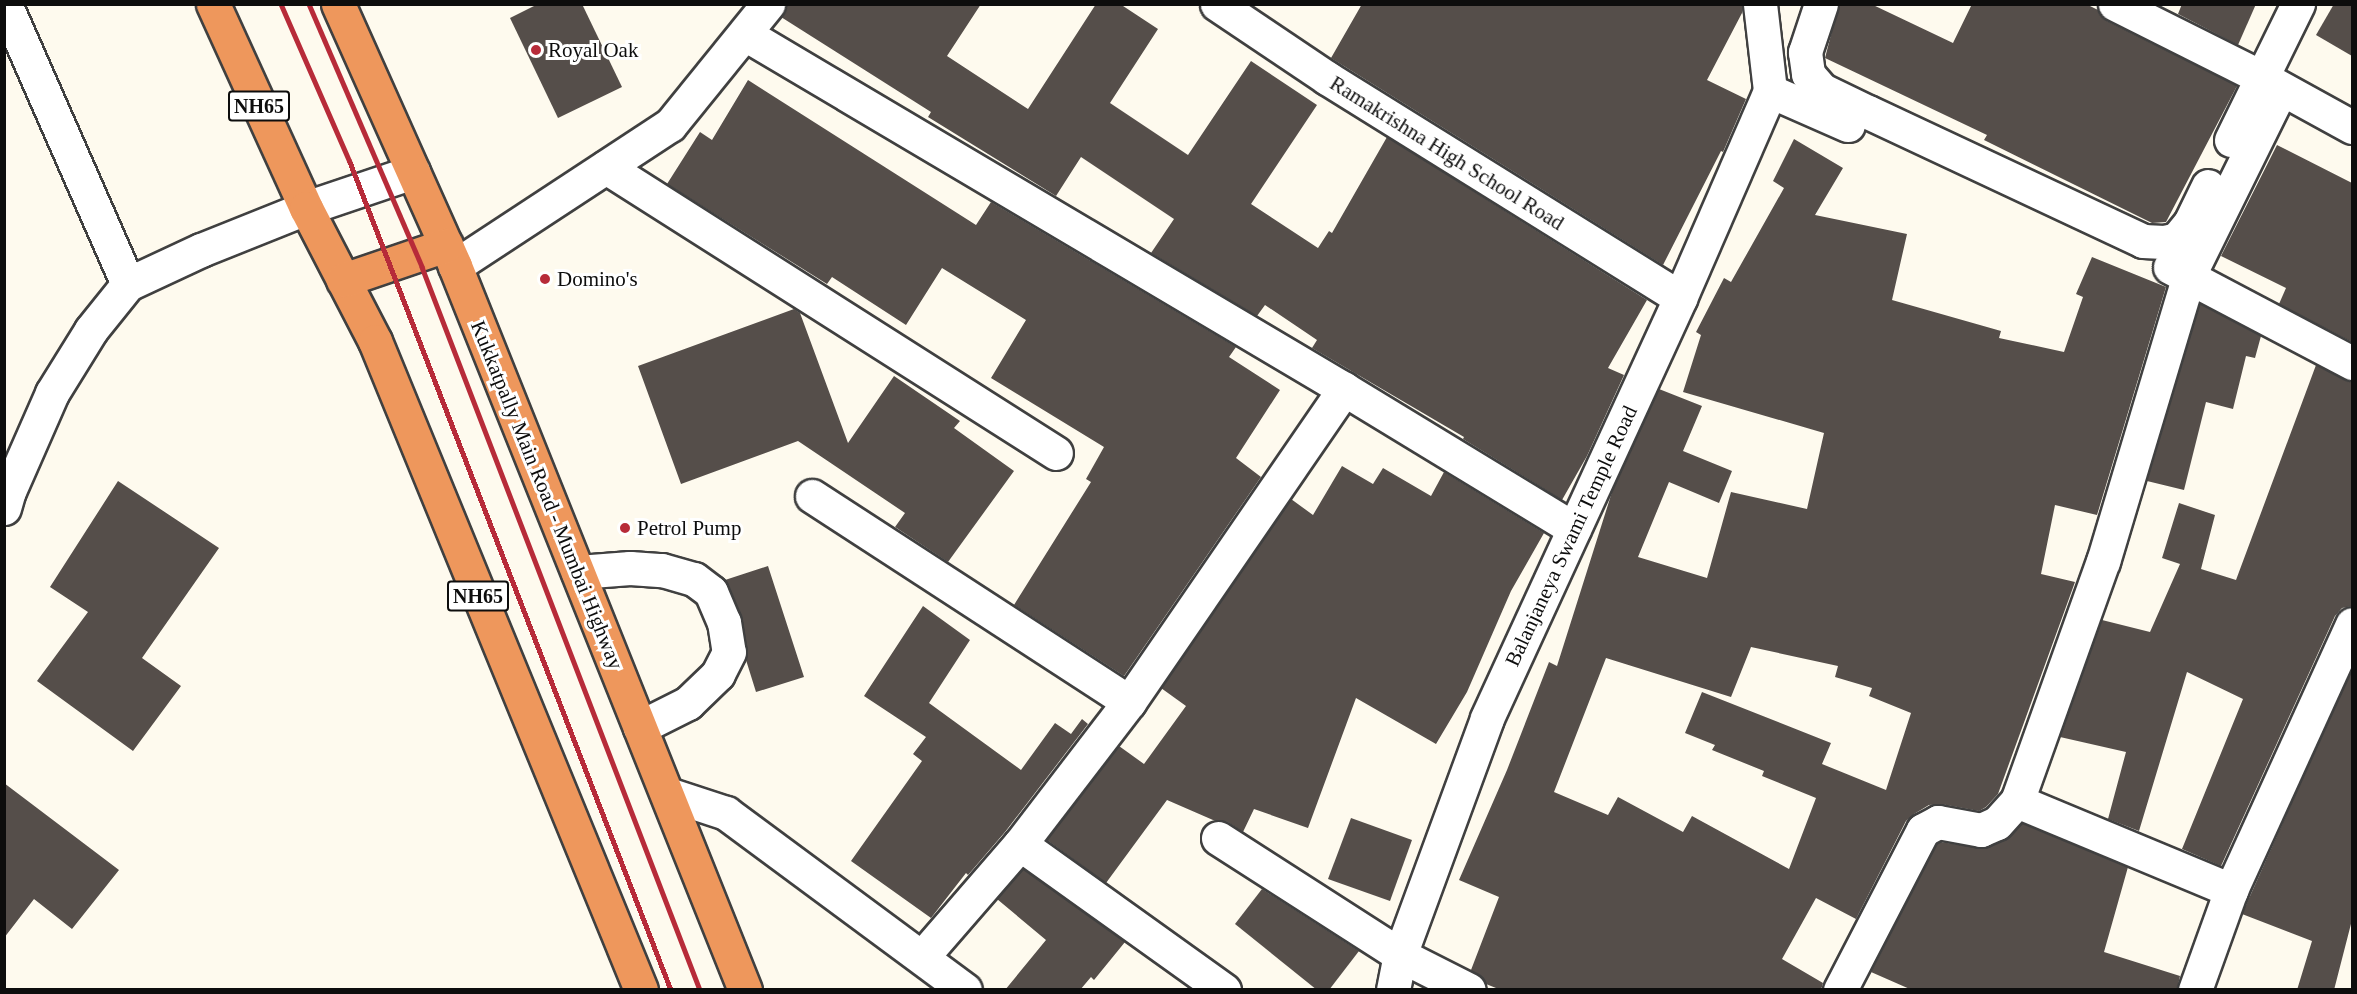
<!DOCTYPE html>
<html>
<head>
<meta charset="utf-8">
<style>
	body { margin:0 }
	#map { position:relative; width:2357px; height:994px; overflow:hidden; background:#fefaee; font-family:"Times New Roman",serif }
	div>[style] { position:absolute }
	.building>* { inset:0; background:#554e4a }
	.roads { filter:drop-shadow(2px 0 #404040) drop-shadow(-2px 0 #404040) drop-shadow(0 2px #404040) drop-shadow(0 -2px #404040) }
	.minor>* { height:33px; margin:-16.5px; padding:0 16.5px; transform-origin:16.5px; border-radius:16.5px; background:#fff }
	.highway>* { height:33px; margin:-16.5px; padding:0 16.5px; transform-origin:16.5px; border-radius:16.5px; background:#ee975c }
	.rail>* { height:4.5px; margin:-2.25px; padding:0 2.25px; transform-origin:2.25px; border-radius:2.25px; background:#b72b39 }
	.dots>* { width:16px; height:16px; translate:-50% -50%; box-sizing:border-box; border:3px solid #fff; border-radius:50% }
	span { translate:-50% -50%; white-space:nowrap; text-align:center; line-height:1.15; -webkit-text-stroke:6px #fff; paint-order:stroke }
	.shield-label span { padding:2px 4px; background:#fff; border:2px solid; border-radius:4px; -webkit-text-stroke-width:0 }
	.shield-label { font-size:20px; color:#0d0d0d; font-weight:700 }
	.poi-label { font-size:21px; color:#0d0d0d }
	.left { translate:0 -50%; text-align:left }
	.street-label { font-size:21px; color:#0d0d0d }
	.frame { position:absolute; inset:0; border:6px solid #0d0d0d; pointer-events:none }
</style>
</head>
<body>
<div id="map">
	<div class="building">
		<i style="clip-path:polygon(538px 4px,582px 4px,622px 87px,558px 118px,510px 18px)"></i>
		<i style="clip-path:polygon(786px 4px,981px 4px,947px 56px,1028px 109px,1096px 4px,1120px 4px,1158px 29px,1110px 103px,1188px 155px,1251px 61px,1317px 105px,1251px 204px,1318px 248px,1329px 231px,1332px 233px,1387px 137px,1647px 300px,1608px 368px,1624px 375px,1587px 456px,1562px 500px,1463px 439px,1464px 437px,1312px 348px,1317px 340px,1265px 305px,1257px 316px,1151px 253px,1174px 219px,1081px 157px,1056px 196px,928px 117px,931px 112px,781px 17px)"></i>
		<i style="clip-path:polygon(1362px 4px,1742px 4px,1742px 13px,1707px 80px,1746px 99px,1723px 152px,1721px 151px,1663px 265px,1331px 58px)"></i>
		<i style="clip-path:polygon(1839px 4px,1871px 4px,1953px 43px,1972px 4px,2086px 4px,2098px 10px,2107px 21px,2237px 86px,2166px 222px,2152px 223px,1984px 140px,1987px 135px,1825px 58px)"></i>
		<i style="clip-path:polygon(2182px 4px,2256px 4px,2238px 45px,2178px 14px)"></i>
		<i style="clip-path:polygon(2334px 4px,2352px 4px,2352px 56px,2316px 35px)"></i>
		<i style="clip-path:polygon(748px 80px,976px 225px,991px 202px,1236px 347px,1229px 357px,1280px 390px,1236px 458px,1261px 477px,1124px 676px,1014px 605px,1091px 482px,1086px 479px,1104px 447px,991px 378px,1026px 320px,942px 268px,906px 325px,832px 277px,827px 284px,667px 184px,700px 132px,712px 140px)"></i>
		<i style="clip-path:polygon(evenodd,1794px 139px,1843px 168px,1815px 215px,1907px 234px,1892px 300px,2001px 331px,1999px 338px,2064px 352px,2083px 297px,2076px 294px,2092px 257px,2166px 287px,2097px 515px,2055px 505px,2041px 574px,2075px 582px,1998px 794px,1986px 807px,1979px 811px,1941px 804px,1929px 805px,1914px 814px,1906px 821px,1856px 919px,1816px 898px,1782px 959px,1823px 983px,1821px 990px,1501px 990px,1486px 984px,1471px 970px,1499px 897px,1459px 880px,1507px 770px,1549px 662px,1557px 666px,1612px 492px,1659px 389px,1702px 406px,1683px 451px,1732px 471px,1719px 503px,1669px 482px,1638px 557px,1707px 578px,1731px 492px,1807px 509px,1824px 433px,1683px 392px,1701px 335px,1696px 332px,1724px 278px,1731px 282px,1784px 188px,1773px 181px,1794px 139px,1751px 647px,1838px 666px,1835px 677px,1872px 688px,1869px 696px,1911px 713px,1886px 790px,1822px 764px,1831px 743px,1702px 692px,1685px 733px,1715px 745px,1712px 750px,1764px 771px,1762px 776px,1816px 798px,1789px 869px,1692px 816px,1683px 832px,1618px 797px,1608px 815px,1554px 792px,1606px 658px,1731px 697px,1751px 647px)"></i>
		<i style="clip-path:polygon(2277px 145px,2352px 183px,2352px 342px,2279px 304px,2286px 288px,2221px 256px)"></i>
		<i style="clip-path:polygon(2200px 304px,2261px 336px,2255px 358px,2246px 356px,2233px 409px,2206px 402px,2184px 490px,2147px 481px)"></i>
		<i style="clip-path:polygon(794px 309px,800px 313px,848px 443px,894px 376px,960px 421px,954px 428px,1014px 471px,948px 562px,895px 527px,905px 513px,798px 441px,681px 484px,638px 366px)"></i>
		<i style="clip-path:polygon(2316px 365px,2352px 382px,2352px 606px,2342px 608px,2335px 616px,2221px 866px,2182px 849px,2243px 699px,2187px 672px,2139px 831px,2108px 819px,2126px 752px,2060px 737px,2102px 620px,2150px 632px,2180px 564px,2162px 558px,2179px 503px,2215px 515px,2201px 569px,2236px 580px)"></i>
		<i style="clip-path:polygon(1342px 466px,1373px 484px,1383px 468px,1431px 496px,1444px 472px,1544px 533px,1511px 591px,1467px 692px,1436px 744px,1356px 698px,1308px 828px,1254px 809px,1243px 832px,1228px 822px,1213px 820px,1167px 800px,1106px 883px,1047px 840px,1119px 746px,1144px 764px,1186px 706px,1161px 688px,1291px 499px,1313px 515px)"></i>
		<i style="clip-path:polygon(118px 481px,219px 548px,142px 658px,181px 686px,133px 751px,37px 681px,88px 612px,50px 587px)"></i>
		<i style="clip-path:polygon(768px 566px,804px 677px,756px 692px,746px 660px,747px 649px,742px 619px,725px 580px)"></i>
		<i style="clip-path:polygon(923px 606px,970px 640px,929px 703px,1021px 770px,1055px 723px,1071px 734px,1082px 719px,1088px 724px,1005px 832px,968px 875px,966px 873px,931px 918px,851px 861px,922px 761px,913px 754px,926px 737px,864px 696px)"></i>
		<i style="clip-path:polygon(2352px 668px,2352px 920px,2334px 990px,2297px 990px,2312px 941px,2242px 914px)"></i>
		<i style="clip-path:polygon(4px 783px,119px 870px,72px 929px,34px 899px,4px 938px)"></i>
		<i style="clip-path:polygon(1351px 818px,1412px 840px,1390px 901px,1328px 879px)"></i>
		<i style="clip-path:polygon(2022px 823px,2128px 867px,2104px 952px,2180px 976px,2177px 990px,1912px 990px,1871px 972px,1937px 844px,1941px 842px,1978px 848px,1988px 847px,2005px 840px)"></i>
		<i style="clip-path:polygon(1023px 869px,1125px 942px,1094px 980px,1091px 977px,1080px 990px,1005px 990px,1046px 940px,997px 899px)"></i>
		<i style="clip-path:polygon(1262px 889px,1359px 951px,1329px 990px,1317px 990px,1235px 924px)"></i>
	</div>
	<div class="roads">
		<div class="minor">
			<i style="left:5px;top:4px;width:306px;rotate:66.3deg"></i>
			<i style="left:1217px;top:4px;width:133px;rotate:33.9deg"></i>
			<i style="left:1327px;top:78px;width:416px;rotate:31.9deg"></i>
			<i style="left:1760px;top:4px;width:88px;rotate:83.4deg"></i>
			<i style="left:1770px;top:91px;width:85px;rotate:23.6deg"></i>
			<i style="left:1821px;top:4px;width:51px;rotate:108.4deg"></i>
			<i style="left:1805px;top:52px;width:22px;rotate:82deg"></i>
			<i style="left:1808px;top:74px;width:21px;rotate:49deg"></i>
			<i style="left:1822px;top:90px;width:51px;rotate:25.6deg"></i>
			<i style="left:1868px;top:112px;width:304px;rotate:25.1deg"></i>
			<i style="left:2143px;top:241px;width:21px;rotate:3deg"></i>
			<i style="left:2164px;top:242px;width:13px;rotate:-13deg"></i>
			<i style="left:2177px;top:239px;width:21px;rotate:-51deg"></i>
			<i style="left:2190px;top:223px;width:41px;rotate:-64.1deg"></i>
			<i style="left:2115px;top:4px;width:163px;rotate:26.6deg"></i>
			<i style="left:2261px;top:77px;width:104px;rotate:28.8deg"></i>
			<i style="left:745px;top:34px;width:696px;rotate:30.65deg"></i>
			<i style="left:1344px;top:389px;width:269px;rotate:31.3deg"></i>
			<i style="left:2281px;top:89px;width:208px;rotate:116.3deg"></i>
			<i style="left:2189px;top:275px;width:299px;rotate:106.7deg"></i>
			<i style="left:2103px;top:561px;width:255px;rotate:109.7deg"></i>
			<i style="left:2017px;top:801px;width:232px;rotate:22.6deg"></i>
			<i style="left:2231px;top:890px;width:292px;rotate:-65.5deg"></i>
			<i style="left:2231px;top:140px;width:152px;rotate:-63.8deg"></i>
			<i style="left:606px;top:167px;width:533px;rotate:32.44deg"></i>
			<i style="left:455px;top:266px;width:257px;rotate:-33.3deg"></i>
			<i style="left:670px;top:125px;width:156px;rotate:-51deg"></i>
			<i style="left:2170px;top:267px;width:206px;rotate:27.8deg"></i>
			<i style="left:812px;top:496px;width:378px;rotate:33deg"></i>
			<i style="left:4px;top:508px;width:18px;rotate:-74deg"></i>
			<i style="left:9px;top:491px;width:107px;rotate:-66.3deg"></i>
			<i style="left:52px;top:393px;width:74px;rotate:-58.2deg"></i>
			<i style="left:91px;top:330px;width:59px;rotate:-51.2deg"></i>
			<i style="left:128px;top:284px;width:81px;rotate:-25deg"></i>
			<i style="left:201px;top:250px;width:113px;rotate:-21.8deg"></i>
			<i style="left:306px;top:208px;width:113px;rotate:-18.6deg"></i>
			<i style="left:578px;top:572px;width:52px;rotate:-4.4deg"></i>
			<i style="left:630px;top:568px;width:32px;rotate:4deg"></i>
			<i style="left:662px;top:570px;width:33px;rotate:16deg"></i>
			<i style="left:694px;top:579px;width:21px;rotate:37deg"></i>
			<i style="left:711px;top:592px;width:33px;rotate:67deg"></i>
			<i style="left:724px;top:622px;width:30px;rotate:81deg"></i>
			<i style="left:729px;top:652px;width:25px;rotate:117deg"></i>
			<i style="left:718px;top:674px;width:42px;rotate:136deg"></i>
			<i style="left:688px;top:703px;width:54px;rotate:153.4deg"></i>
			<i style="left:668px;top:794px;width:61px;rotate:18.1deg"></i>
			<i style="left:726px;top:813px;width:297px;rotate:36.5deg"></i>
			<i style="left:1218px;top:838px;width:216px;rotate:32.7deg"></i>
			<i style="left:1400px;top:955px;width:77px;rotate:26.9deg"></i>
			<i style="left:1020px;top:844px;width:251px;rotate:35.6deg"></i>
			<i style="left:922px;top:957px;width:150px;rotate:-49.1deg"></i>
			<i style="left:1020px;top:844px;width:179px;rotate:-52.5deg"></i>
			<i style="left:1129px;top:702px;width:380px;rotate:-55.5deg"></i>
			<i style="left:1393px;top:990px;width:36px;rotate:-79deg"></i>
			<i style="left:1400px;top:955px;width:252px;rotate:-69.8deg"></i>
			<i style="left:1487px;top:718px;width:462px;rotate:-65.3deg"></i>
			<i style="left:1680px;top:298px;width:226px;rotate:-66.5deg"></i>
			<i style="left:1840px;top:990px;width:180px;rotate:-62.6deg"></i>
			<i style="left:1923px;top:830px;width:17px;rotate:-28deg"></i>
			<i style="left:1938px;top:822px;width:44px;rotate:10.5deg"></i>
			<i style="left:1981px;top:830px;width:17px;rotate:-24deg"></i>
			<i style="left:1997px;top:823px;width:30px;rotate:-48deg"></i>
			<i style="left:2195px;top:990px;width:106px;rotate:-70.2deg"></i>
		</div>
		<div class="highway">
			<i style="left:213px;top:4px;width:224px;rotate:65.5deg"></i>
			<i style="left:306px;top:208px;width:150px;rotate:62.6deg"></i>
			<i style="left:375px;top:341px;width:701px;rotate:67.71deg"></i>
			<i style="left:338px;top:4px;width:287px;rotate:65.9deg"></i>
			<i style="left:455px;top:266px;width:780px;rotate:68.17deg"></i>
			<i style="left:343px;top:280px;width:109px;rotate:-18.8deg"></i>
		</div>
	</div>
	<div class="rail">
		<i style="left:281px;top:4px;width:172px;rotate:66.4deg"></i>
		<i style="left:350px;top:162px;width:888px;rotate:68.81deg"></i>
		<i style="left:309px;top:4px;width:286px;rotate:66.7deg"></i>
		<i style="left:422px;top:267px;width:775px;rotate:68.97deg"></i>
	</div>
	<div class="dots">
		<i style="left:536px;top:50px;background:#b72b39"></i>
		<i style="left:545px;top:279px;background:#b72b39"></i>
		<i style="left:625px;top:528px;background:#b72b39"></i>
	</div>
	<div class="shield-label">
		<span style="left:259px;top:106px">NH65</span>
		<span style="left:478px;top:596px">NH65</span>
	</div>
	<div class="poi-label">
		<span class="left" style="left:548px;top:50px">Royal Oak</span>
		<span class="left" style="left:557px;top:279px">Domino's</span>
		<span class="left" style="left:637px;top:528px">Petrol Pump</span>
	</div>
	<div class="street-label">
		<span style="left:1447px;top:153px;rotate:32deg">Ramakrishna High School Road</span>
		<span style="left:547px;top:495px;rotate:68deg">Kukkatpally Main Road - Mumbai Highway</span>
		<span style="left:1571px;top:536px;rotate:-65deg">Balanjaneya Swami Temple Road</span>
	</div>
	<div class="frame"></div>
</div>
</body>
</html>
